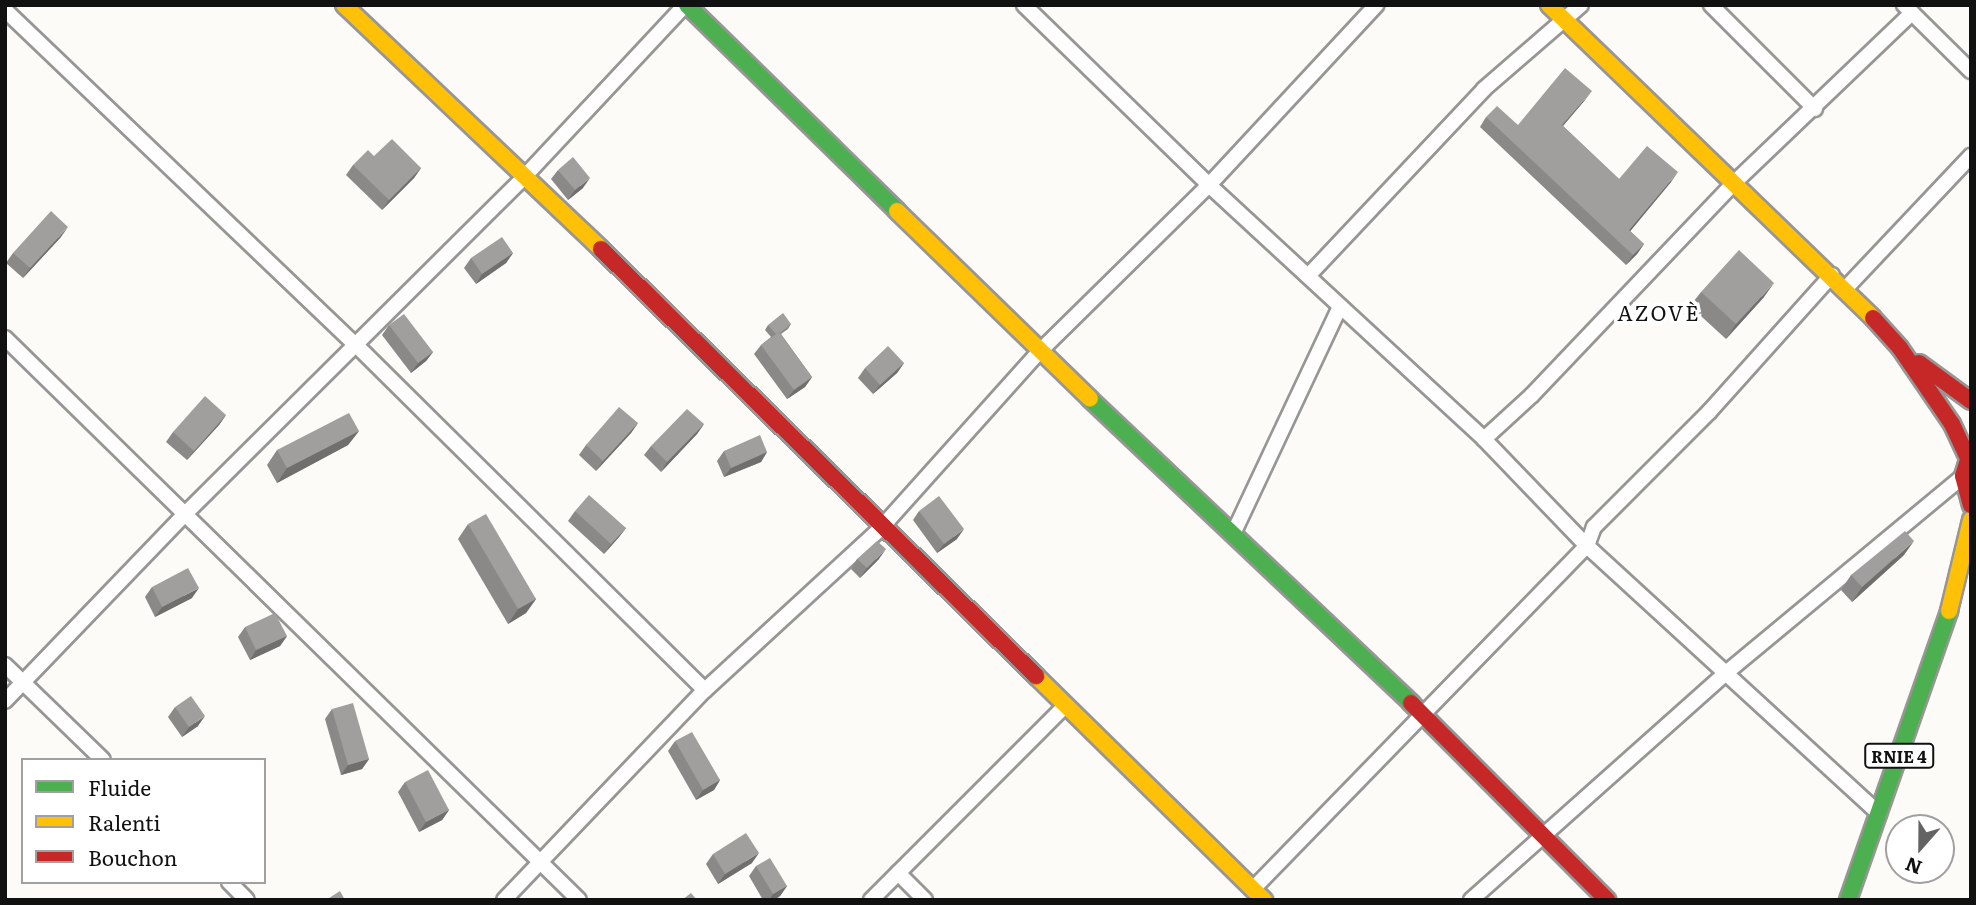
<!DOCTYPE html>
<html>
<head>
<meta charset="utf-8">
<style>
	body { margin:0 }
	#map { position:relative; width:1976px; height:905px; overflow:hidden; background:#fcfbf8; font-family:Literata,serif }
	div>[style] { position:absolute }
	.roads { filter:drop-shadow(2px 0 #979695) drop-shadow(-2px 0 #979695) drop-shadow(0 2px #979695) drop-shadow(0 -2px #979695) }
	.street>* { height:14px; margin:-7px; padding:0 7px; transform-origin:7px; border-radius:7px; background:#fffefe }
	.fast>* { height:16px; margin:-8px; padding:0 8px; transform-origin:8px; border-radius:8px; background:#4caf50 }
	.slow>* { height:16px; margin:-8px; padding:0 8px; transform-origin:8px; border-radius:8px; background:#ffc107 }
	.jam>* { height:16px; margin:-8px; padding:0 8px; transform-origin:8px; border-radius:8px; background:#c62828 }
	.wall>* { inset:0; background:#8a8987 }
	.shaded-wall>* { inset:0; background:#706f6e }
	.building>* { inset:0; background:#a09f9d }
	span { translate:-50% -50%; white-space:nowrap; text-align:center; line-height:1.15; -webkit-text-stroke:7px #fff; paint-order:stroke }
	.shield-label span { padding:2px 5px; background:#fff; border:2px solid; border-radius:5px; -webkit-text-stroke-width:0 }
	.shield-label { font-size:16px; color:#111; font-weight:700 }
	.quarter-label { font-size:21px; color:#111; letter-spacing:2px }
	.frame { position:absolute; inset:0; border:7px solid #111; pointer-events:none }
	.legend { position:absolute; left:21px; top:758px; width:245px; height:126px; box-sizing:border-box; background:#fff; border:2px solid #a0a0a0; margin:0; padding:9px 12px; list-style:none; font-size:21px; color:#111 }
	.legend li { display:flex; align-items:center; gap:14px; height:35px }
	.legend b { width:35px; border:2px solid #a0a0a0 }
	.north { position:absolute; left:1885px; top:814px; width:70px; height:70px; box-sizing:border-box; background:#fff; border:2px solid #a0a0a0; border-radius:50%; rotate:201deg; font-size:19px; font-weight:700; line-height:28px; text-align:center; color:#111 }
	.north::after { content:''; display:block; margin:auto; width:24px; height:32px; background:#636362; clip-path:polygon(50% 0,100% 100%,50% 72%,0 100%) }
</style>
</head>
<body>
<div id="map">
	<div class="roads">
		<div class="street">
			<i style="left:1024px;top:5px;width:258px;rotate:44.2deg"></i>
			<i style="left:1209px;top:185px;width:374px;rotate:42.7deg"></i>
			<i style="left:1484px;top:439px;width:149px;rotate:46.1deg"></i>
			<i style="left:1587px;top:546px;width:396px;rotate:42.5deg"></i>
			<i style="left:1711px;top:5px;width:147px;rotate:45deg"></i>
			<i style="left:1904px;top:5px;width:94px;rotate:44.6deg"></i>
			<i style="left:5px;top:10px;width:484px;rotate:43.7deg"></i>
			<i style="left:355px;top:344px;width:492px;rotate:44.7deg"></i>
			<i style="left:1308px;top:276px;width:257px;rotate:-46.7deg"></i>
			<i style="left:1484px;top:89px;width:128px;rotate:-40.9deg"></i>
			<i style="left:1846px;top:288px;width:182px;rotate:-46.6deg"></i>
			<i style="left:5px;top:338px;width:803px;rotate:44.39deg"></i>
			<i style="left:1484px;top:439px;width:65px;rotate:-42.5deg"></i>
			<i style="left:1532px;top:395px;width:297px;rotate:-46.4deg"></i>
			<i style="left:1737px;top:180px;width:242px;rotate:-43.7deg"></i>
			<i style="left:1233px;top:534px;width:251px;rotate:-64.8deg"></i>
			<i style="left:5px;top:665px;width:136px;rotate:44.1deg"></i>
			<i style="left:5px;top:701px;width:258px;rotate:-46.1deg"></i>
			<i style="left:184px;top:515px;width:482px;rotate:-44.8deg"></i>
			<i style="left:526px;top:175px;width:233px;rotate:-46.9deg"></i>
			<i style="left:898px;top:873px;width:38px;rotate:45deg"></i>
			<i style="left:229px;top:882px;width:25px;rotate:45deg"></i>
			<i style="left:1253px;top:889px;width:479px;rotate:-45.8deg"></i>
			<i style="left:1587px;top:546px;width:20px;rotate:-70deg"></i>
			<i style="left:1594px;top:527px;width:163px;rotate:-45deg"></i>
			<i style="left:1709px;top:412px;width:184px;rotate:-48.1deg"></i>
			<i style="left:504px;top:900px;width:291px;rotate:-46.3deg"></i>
			<i style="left:705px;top:690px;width:239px;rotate:-42.6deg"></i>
			<i style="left:881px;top:528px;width:238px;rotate:-48.1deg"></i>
			<i style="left:1040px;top:351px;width:237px;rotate:-44.5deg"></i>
			<i style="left:1209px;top:185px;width:246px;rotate:-47.1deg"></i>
			<i style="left:871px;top:900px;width:274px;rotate:-45deg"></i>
			<i style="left:1471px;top:900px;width:341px;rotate:-41.7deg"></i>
			<i style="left:1726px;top:673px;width:308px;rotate:-39.7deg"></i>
		</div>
		<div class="fast">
			<i style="left:687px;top:5px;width:294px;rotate:44.4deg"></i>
			<i style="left:1090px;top:399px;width:442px;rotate:43.4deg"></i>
			<i style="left:1848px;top:900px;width:306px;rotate:-70.7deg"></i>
		</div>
		<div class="slow">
			<i style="left:344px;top:5px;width:354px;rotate:43.5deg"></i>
			<i style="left:1549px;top:5px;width:450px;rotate:44deg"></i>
			<i style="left:897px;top:211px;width:269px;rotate:44.2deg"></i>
			<i style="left:1949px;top:611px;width:94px;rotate:-76.4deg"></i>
			<i style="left:1036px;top:676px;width:320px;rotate:44.5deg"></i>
		</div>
		<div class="jam">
			<i style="left:601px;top:249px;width:610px;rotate:44.47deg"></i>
			<i style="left:1873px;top:318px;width:40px;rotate:48deg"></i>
			<i style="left:1900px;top:348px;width:92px;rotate:55.6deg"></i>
			<i style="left:1952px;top:424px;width:35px;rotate:65deg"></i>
			<i style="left:1919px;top:363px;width:64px;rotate:36.2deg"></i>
			<i style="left:1971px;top:450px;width:27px;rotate:107deg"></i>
			<i style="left:1963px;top:476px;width:30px;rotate:75deg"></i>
			<i style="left:1411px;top:703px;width:278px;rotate:45.1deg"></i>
		</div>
	</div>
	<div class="wall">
		<i style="clip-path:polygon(1585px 100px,1563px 126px,1619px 179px,1671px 182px,1630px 231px,1644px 244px,1637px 254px,1626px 265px,1480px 127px,1486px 117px,1518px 125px)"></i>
		<i style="clip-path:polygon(374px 156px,421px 168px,414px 178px,382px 210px,346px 175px,353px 165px)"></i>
		<i style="clip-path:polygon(558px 170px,583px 188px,568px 200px,551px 179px)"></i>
		<i style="clip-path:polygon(61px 237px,23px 278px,6px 263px,13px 253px)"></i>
		<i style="clip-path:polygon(513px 253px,506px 263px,476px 284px,464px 268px,471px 258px)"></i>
		<i style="clip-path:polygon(1701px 292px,1764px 297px,1726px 339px,1690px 306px)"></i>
		<i style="clip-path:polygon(791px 324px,788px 329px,781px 334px,812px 377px,805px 387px,787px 399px,754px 354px,761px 345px,771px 337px,765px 330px,768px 325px)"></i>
		<i style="clip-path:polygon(389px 325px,433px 352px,426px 361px,411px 373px,382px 335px)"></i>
		<i style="clip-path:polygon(904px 363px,897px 373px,873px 394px,858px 378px,865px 368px)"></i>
		<i style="clip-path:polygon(226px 415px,219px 425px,187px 460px,166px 442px,173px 432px)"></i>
		<i style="clip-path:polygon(638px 423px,631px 433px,596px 471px,579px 455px,586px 445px)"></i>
		<i style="clip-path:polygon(704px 424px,697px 434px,661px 472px,644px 455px,651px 446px)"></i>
		<i style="clip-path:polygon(359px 431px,348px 445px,277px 483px,267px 465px,277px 450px)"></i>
		<i style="clip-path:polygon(724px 451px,767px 452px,761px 462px,724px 477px,717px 461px)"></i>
		<i style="clip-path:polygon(575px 511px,626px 528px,619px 537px,604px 554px,568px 521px)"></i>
		<i style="clip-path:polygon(919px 511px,957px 539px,937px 553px,913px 520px)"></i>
		<i style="clip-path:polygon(468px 524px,536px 599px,526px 613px,508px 624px,458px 539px)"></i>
		<i style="clip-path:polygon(1904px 555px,1852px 602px,1841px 590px,1851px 575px)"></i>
		<i style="clip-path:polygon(857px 559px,879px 559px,860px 578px,851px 569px)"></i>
		<i style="clip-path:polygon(152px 587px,192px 598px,155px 617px,145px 597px)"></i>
		<i style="clip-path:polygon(245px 627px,287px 636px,280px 646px,250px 660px,238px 637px)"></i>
		<i style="clip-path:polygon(175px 707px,198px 726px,182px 737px,168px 717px)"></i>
		<i style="clip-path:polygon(332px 709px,369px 759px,362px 769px,341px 775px,325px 719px)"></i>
		<i style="clip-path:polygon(675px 741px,720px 780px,714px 790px,696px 800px,668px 751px)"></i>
		<i style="clip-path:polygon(405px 782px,449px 810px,442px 820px,419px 832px,398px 792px)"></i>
		<i style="clip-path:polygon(713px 854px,752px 863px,718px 884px,706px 864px)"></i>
		<i style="clip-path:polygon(756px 866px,787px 886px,780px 896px,774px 900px,763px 900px,749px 876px)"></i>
	</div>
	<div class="shaded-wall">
		<i style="clip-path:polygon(1592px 91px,1585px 100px,1555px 135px,1562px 125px)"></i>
		<i style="clip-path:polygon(421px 168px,414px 178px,382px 210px,389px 200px)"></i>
		<i style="clip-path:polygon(1678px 172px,1671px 182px,1623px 240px,1629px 230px)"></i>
		<i style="clip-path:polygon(590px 178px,583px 188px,568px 200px,575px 190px)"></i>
		<i style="clip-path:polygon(68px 227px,61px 237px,23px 278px,30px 268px)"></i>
		<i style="clip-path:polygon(1644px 244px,1637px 254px,1626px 265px,1633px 255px)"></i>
		<i style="clip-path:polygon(513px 253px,506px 263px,476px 284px,482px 274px)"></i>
		<i style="clip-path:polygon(1774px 283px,1764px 297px,1726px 339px,1736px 324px)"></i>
		<i style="clip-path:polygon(433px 352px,426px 361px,411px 373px,418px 363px)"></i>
		<i style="clip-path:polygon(904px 363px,897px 373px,873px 394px,880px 385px)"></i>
		<i style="clip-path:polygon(812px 377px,805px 387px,787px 399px,794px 390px)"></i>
		<i style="clip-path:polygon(226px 415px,219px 425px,187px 460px,194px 451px)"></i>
		<i style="clip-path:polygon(638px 423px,631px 433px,596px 471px,603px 461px)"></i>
		<i style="clip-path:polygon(704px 424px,697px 434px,661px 472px,667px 462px)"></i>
		<i style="clip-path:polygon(359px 431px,348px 445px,277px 483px,287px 468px)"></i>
		<i style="clip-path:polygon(767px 452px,761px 462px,724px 477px,731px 468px)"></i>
		<i style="clip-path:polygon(626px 528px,619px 537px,604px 554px,611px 544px)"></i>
		<i style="clip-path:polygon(964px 529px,957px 539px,937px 553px,944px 544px)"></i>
		<i style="clip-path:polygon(1914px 541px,1904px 555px,1852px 602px,1862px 587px)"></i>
		<i style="clip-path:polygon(886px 549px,879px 559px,860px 578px,867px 568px)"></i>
		<i style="clip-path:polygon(199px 588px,192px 598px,155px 617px,162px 607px)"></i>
		<i style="clip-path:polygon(536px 599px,526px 613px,508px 624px,518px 609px)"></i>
		<i style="clip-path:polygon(287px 636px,280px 646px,250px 660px,256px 650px)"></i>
		<i style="clip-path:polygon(205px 716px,198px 726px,182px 737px,189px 727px)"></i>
		<i style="clip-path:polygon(369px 759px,362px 769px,341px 775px,348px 765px)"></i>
		<i style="clip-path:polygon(720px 780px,714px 790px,696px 800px,703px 790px)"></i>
		<i style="clip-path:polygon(449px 810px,442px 820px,419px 832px,426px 822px)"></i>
		<i style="clip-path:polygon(759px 853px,752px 863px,718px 884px,725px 874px)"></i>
		<i style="clip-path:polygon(787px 886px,780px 896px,774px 900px,769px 900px,773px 894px)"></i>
	</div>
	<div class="building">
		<i style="clip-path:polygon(1565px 68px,1592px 91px,1562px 125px,1619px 179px,1647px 146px,1678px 172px,1629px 230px,1644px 244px,1633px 255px,1486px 117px,1497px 106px,1518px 125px)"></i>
		<i style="clip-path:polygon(392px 139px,421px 168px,389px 200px,353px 165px,368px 150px,374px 156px)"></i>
		<i style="clip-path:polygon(573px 157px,590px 178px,575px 190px,558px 170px)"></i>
		<i style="clip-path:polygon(51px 211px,68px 227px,30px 268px,13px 253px)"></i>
		<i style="clip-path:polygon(502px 237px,513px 253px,482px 274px,471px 258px)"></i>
		<i style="clip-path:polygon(1739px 250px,1774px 283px,1736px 324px,1701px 292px)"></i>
		<i style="clip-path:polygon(783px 313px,791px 324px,780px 333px,779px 332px,776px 334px,768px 325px)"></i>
		<i style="clip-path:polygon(404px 314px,433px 352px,418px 363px,389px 325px)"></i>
		<i style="clip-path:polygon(779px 332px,812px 377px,794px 390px,761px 345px)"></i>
		<i style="clip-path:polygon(888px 346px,904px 363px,880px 385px,865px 368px)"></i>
		<i style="clip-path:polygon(205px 396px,226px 415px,194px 451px,173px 432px)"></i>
		<i style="clip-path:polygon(619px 407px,638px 423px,603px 461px,586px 445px)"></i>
		<i style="clip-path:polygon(687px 409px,704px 424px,667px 462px,651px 446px)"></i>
		<i style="clip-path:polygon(349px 413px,359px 431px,287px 468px,277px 450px)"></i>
		<i style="clip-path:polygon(760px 435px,767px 452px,731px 468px,724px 451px)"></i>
		<i style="clip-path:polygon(589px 495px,626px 528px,611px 544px,575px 511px)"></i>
		<i style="clip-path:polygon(939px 496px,964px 529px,944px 544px,919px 511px)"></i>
		<i style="clip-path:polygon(486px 514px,536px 599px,518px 609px,468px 524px)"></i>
		<i style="clip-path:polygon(1905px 531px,1914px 541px,1862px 587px,1851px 575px)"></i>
		<i style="clip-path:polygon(877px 541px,886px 549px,867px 568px,857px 559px)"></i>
		<i style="clip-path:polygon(188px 568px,199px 588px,162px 607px,152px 587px)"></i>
		<i style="clip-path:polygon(275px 613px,287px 636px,256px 650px,245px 627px)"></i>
		<i style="clip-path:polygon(191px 696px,205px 716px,189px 727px,175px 707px)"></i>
		<i style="clip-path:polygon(353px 703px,369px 759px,348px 765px,332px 709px)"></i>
		<i style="clip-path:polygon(692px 732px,720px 780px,703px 790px,675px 741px)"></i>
		<i style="clip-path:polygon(428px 770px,449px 810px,426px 822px,405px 782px)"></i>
		<i style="clip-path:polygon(746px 833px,759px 853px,725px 874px,713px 854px)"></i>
		<i style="clip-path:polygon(770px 858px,787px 886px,773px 894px,756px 866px)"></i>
		<i style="clip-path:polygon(340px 891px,345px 900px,326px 900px)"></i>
		<i style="clip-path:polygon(691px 893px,697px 900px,682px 900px)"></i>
	</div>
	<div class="shield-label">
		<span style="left:1899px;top:756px">RNIE 4</span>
	</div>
	<div class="quarter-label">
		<span style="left:1659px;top:312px">AZOVÈ</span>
	</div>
	<div class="frame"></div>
	<ul class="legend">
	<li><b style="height:9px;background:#4caf50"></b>Fluide</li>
	<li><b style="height:9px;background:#ffc107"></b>Ralenti</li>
	<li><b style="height:9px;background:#c62828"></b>Bouchon</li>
	</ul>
	<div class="north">N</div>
</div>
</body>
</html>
